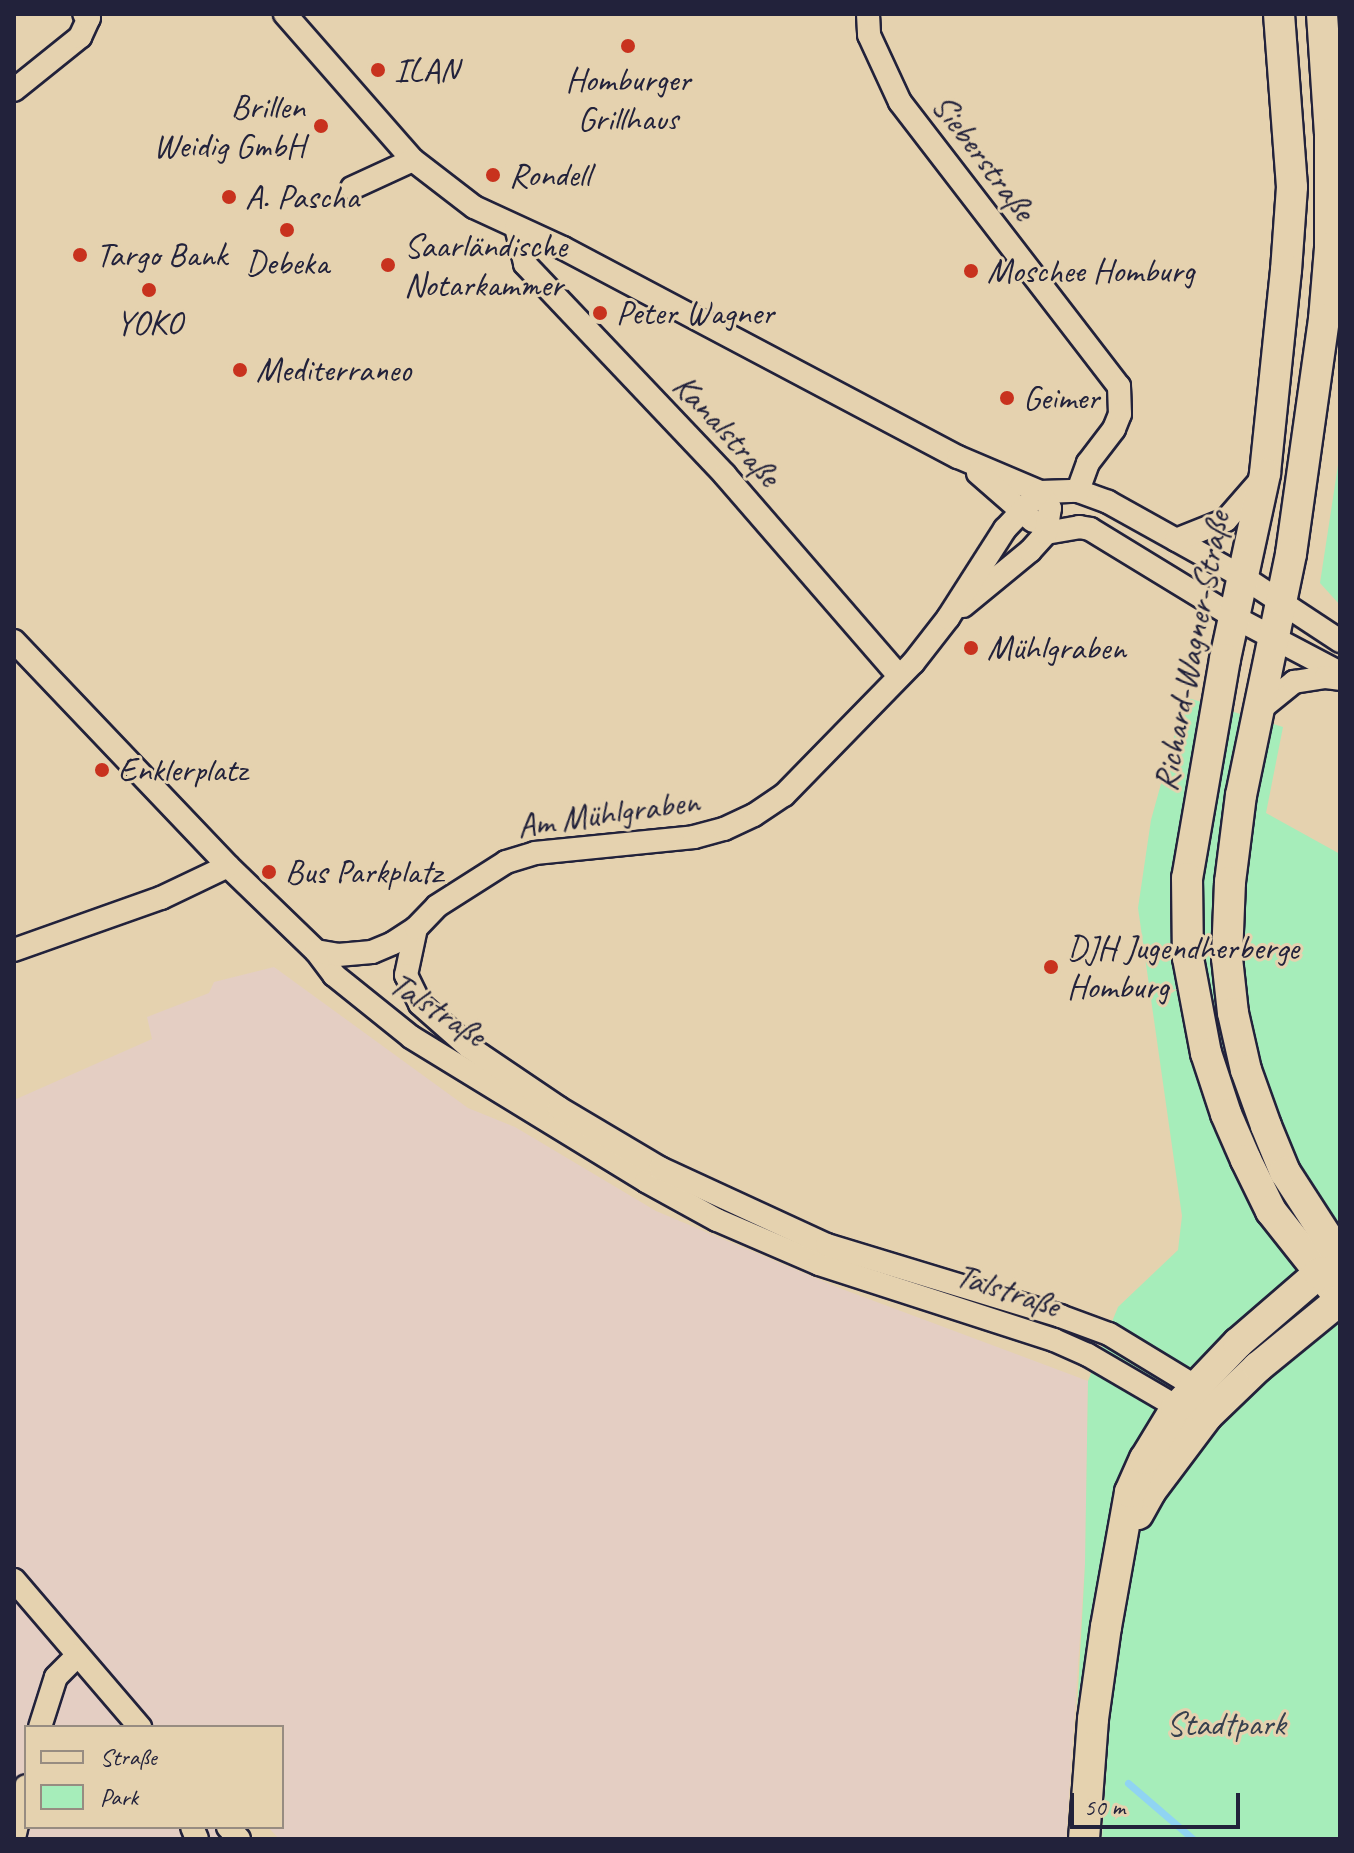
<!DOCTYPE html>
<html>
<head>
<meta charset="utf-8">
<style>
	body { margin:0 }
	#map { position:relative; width:1354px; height:1853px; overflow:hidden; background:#e5d2af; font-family:Caveat,sans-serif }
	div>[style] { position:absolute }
	.built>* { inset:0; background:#e4cec3 }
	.green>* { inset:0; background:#a6edba }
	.stream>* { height:7px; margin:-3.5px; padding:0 3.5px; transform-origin:3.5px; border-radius:3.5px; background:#90d4f2 }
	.roads { filter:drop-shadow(2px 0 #22223b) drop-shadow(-2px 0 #22223b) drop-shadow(0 2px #22223b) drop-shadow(0 -2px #22223b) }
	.minor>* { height:22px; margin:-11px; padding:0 11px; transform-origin:11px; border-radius:11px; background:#e5d2af }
	.secondary>* { height:30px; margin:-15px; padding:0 15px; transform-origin:15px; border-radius:15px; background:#e5d2af }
	.dots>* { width:22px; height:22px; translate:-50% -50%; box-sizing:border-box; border:4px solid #e5d2af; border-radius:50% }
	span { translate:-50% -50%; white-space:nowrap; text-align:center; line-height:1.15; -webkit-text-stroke:6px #e5d2af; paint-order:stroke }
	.poi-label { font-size:34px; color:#22223b }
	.left { translate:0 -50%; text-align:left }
	.right { translate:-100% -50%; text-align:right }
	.street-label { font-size:34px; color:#22223b }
	.park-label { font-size:34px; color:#36404e }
	.frame { position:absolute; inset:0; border:16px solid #22223b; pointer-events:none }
	.legend { position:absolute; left:24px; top:1725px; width:260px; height:104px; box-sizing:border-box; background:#e5d2af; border:2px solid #978c81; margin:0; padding:10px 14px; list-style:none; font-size:24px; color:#22223b }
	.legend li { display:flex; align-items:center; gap:16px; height:40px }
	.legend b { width:40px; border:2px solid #978c81 }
	.scale { position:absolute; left:1070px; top:1793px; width:170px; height:36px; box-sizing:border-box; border:4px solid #22223b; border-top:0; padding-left:10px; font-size:24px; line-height:28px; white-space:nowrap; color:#22223b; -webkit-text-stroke:6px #e5d2af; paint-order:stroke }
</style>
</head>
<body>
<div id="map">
	<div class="built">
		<i style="clip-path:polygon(274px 967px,468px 1108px,515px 1127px,656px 1211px,842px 1289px,1088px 1381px,1085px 1564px,1066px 1839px,279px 1839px,268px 1827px,282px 1827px,282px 1727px,26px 1727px,26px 1827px,243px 1827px,219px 1839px,14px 1839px,14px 1100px,152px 1039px,147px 1017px,209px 993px,214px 982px)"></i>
	</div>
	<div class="green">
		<i style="clip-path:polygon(1340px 452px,1340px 605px,1320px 583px)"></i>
		<i style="clip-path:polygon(1185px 697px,1283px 727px,1266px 813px,1340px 854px,1340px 1839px,1102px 1839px,1109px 1730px,1077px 1709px,1085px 1564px,1088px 1381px,1118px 1307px,1178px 1250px,1182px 1216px,1138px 908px,1151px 820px)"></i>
	</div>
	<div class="stream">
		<i style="left:1128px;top:1783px;width:86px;rotate:40.7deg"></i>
	</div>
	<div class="roads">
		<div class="minor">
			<i style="left:285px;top:14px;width:194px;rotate:48.8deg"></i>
			<i style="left:413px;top:160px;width:77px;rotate:37.6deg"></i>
			<i style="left:474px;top:207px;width:98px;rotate:24.7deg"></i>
			<i style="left:563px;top:248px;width:447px;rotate:27.9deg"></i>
			<i style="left:958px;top:457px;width:89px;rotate:23.1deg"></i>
			<i style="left:1040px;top:492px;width:38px;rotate:-2deg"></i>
			<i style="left:1078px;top:491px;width:32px;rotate:20deg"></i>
			<i style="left:1108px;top:502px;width:154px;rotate:29.1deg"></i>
			<i style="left:1243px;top:577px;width:116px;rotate:33.4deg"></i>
			<i style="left:868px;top:14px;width:21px;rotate:87deg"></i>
			<i style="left:869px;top:35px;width:74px;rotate:65.2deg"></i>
			<i style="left:900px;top:102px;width:359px;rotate:52.4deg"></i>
			<i style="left:1119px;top:386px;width:28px;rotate:88deg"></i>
			<i style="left:1120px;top:414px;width:16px;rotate:112deg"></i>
			<i style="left:1114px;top:429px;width:43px;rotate:127.4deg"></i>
			<i style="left:1088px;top:463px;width:30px;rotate:110deg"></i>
			<i style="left:14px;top:90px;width:85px;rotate:-38.8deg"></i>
			<i style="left:80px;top:37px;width:21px;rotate:-65deg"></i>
			<i style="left:89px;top:18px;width:6px;rotate:-141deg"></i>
			<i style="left:352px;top:188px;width:67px;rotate:-24.7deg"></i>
			<i style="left:516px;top:227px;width:38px;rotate:76deg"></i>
			<i style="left:525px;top:264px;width:291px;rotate:46.5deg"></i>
			<i style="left:725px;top:475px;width:266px;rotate:49.1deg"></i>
			<i style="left:978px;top:473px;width:73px;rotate:41.1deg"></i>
			<i style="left:1046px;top:533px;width:34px;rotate:-10deg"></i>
			<i style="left:1079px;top:527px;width:11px;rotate:10deg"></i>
			<i style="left:1090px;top:529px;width:169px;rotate:31.4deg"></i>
			<i style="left:1234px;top:617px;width:120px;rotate:27.8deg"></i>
			<i style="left:1176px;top:540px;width:54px;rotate:-21.8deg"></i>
			<i style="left:1226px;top:520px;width:52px;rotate:-48.9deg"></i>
			<i style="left:963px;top:606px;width:87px;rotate:-39.4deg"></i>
			<i style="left:1030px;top:551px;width:24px;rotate:-48deg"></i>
			<i style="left:1046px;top:533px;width:25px;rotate:-81deg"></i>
			<i style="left:1050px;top:508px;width:19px;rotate:-122deg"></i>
			<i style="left:14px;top:641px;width:311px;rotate:46.4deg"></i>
			<i style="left:228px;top:866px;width:122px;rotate:44deg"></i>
			<i style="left:316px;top:951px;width:30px;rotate:53deg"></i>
			<i style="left:334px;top:975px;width:99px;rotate:38.8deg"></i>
			<i style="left:411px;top:1037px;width:276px;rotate:31.5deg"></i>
			<i style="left:646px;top:1181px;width:81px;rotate:28.8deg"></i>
			<i style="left:717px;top:1220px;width:111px;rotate:23.3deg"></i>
			<i style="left:819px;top:1264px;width:247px;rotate:17.9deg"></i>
			<i style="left:1054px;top:1340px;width:37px;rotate:24deg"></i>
			<i style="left:1088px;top:1355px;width:117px;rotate:30.3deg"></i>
			<i style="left:1257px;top:712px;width:48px;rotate:-39deg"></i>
			<i style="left:1294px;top:682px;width:32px;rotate:-9deg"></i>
			<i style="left:1326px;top:677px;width:14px;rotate:8deg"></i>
			<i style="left:416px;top:928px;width:48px;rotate:102deg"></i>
			<i style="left:406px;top:975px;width:32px;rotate:64deg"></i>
			<i style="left:420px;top:1004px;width:65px;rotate:41.3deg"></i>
			<i style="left:469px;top:1047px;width:109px;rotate:34.1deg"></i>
			<i style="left:559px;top:1108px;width:117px;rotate:30.7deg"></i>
			<i style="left:660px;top:1168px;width:184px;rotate:24.8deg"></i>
			<i style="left:827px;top:1245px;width:244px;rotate:16.9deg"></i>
			<i style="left:1060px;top:1316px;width:52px;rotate:20.2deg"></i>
			<i style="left:1109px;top:1334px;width:102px;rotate:31.3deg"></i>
			<i style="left:1196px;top:1387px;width:12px;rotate:59deg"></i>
			<i style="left:14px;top:950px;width:156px;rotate:-19.5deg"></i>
			<i style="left:161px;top:898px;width:74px;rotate:-25.5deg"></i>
			<i style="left:316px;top:951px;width:22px;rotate:10deg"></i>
			<i style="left:338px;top:955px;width:34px;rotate:-5deg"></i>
			<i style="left:372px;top:952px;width:23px;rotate:-23deg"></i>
			<i style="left:393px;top:943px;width:27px;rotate:-33deg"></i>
			<i style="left:416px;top:928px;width:30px;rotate:-46deg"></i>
			<i style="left:437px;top:906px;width:82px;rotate:-32.5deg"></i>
			<i style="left:506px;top:862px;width:30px;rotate:-17deg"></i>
			<i style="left:535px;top:853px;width:160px;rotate:-5.7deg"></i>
			<i style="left:694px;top:837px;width:31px;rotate:-15deg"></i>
			<i style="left:724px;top:829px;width:33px;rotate:-25deg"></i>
			<i style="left:754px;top:815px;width:36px;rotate:-34deg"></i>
			<i style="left:784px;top:795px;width:185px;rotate:-45.7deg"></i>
			<i style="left:913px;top:663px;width:57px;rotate:-52.1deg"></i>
			<i style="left:948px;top:618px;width:106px;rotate:-57.4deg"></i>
			<i style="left:1005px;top:529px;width:51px;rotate:-46.6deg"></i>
			<i style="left:14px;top:1580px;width:194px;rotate:49.4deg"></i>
			<i style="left:40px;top:1727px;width:52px;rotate:-72.3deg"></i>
			<i style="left:56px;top:1677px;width:31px;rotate:-45deg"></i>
			<i style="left:192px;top:1827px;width:13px;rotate:67deg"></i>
			<i style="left:228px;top:1827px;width:16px;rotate:47deg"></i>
			<i style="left:14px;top:1838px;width:53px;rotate:-77deg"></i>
		</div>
		<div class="secondary">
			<i style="left:1279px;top:14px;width:173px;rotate:85.7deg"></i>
			<i style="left:1292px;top:187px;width:83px;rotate:94.1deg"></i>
			<i style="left:1286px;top:270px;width:205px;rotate:95.9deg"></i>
			<i style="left:1265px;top:474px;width:189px;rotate:102.2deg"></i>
			<i style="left:1225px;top:659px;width:222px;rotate:99.8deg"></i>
			<i style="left:1187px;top:878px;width:80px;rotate:89.3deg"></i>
			<i style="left:1188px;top:958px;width:97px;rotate:79.3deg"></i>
			<i style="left:1206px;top:1053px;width:64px;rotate:71.8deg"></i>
			<i style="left:1226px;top:1114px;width:50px;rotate:66.5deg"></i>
			<i style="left:1246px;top:1160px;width:57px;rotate:63.9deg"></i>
			<i style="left:1271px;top:1211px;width:111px;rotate:51.6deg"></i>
			<i style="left:1322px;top:14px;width:120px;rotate:86.2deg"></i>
			<i style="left:1330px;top:134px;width:114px;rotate:90deg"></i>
			<i style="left:1330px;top:248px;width:71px;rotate:94.8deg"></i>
			<i style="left:1324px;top:319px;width:237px;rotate:98deg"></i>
			<i style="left:1291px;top:554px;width:246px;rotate:101.7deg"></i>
			<i style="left:1241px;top:795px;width:88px;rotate:97.2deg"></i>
			<i style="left:1230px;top:882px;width:76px;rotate:92.3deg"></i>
			<i style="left:1227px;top:958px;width:55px;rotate:83.8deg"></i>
			<i style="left:1233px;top:1013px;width:58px;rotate:77.2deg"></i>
			<i style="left:1246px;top:1070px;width:59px;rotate:70.3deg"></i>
			<i style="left:1266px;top:1126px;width:50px;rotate:67.6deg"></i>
			<i style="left:1285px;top:1172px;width:101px;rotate:57.1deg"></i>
			<i style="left:1138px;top:1514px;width:25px;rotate:-61deg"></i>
			<i style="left:1150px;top:1492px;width:95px;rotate:-53.1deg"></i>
			<i style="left:1207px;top:1416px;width:71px;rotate:-43.9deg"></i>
			<i style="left:1258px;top:1367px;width:106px;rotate:-39.3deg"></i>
			<i style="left:1084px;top:1839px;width:120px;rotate:-85.7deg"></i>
			<i style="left:1093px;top:1719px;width:93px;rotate:-82deg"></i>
			<i style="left:1106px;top:1627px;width:137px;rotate:-79.9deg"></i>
			<i style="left:1130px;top:1492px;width:36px;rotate:-66deg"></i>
			<i style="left:1145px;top:1459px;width:60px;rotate:-58.7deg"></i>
			<i style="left:1176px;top:1408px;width:90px;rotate:-46.4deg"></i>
			<i style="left:1238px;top:1343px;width:107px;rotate:-40.8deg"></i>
			<i style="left:1319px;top:1273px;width:19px;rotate:-6deg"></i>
		</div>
	</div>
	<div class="dots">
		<i style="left:628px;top:46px;background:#c8321e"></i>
		<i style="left:378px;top:70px;background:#c8321e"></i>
		<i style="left:321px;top:126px;background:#c8321e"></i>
		<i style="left:493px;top:175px;background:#c8321e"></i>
		<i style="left:229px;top:197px;background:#c8321e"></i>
		<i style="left:287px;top:230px;background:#c8321e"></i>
		<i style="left:80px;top:255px;background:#c8321e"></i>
		<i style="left:388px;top:265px;background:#c8321e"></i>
		<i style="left:971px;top:271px;background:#c8321e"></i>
		<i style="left:149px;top:290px;background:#c8321e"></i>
		<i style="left:600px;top:313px;background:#c8321e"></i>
		<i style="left:240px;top:370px;background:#c8321e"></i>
		<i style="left:1007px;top:398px;background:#c8321e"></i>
		<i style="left:971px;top:648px;background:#c8321e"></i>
		<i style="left:102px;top:770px;background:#c8321e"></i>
		<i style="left:269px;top:872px;background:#c8321e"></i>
		<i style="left:1051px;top:967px;background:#c8321e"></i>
	</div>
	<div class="poi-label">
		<span class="left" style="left:394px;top:70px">ILAN</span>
		<span style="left:628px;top:99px">Homburger<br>Grillhaus</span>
		<span class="right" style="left:305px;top:126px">Brillen<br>Weidig GmbH</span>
		<span class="left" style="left:509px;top:175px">Rondell</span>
		<span class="left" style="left:245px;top:197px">A. Pascha</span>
		<span class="left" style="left:404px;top:265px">Saarländische<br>Notarkammer</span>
		<span class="left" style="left:96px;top:255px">Targo Bank</span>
		<span style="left:287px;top:263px">Debeka</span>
		<span class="left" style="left:987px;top:271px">Moschee Homburg</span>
		<span class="left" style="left:616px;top:313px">Peter Wagner</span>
		<span style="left:149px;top:323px">YOKO</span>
		<span class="left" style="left:256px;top:370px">Mediterraneo</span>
		<span class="left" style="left:1023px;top:398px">Geimer</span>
		<span class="left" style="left:987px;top:648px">Mühlgraben</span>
		<span class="left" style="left:118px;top:770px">Enklerplatz</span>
		<span class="left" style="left:285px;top:872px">Bus Parkplatz</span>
		<span class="left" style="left:1067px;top:967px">DJH Jugendherberge<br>Homburg</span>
	</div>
	<div class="street-label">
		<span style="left:984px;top:157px;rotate:53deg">Sieberstraße</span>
		<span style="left:727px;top:430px;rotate:47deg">Kanalstraße</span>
		<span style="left:1191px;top:651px;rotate:-79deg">Richard-Wagner-Straße</span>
		<span style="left:608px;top:813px;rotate:-8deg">Am Mühlgraben</span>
		<span style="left:438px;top:1009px;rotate:33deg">Talstraße</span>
		<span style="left:1008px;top:1290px;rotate:18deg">Talstraße</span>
	</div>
	<div class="park-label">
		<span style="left:1226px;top:1724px">Stadtpark</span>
	</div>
	<div class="frame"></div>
	<ul class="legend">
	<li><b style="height:10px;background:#e5d2af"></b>Straße</li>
	<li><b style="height:22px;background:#a6edba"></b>Park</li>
	</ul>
	<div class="scale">50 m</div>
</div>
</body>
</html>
